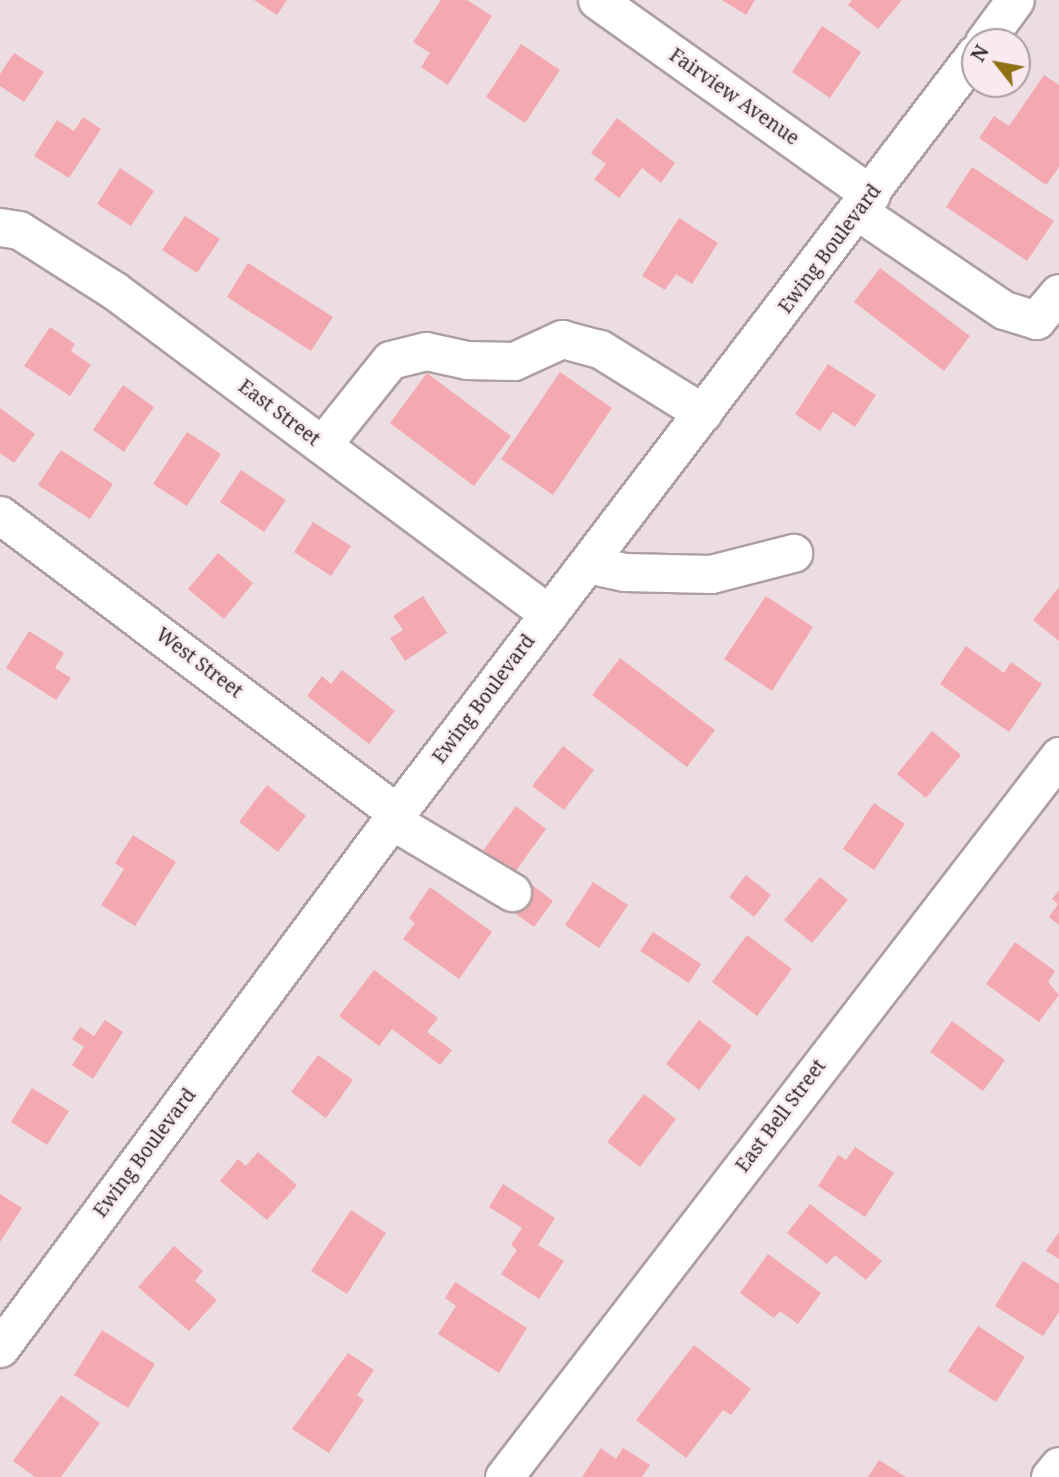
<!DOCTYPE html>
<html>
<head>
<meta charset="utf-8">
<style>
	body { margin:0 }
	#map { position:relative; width:1059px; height:1477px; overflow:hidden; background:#ecdde2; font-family:"Noto Serif",serif }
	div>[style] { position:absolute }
	.building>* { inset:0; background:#f4a9b0 }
	.roads { filter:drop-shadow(2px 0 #ae9fa4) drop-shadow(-2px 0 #ae9fa4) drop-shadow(0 2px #ae9fa4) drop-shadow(0 -2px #ae9fa4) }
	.minor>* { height:37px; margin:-18.5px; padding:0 18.5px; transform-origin:18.5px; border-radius:18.5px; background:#fff }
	span { translate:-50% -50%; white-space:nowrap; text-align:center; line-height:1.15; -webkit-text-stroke:5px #f9eaef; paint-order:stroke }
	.street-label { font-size:19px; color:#322c2e }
	.north { position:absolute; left:961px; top:28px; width:70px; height:70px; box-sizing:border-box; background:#f9eaef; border:2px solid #a99ea2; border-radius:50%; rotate:301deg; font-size:19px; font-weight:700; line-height:28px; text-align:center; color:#322c2e }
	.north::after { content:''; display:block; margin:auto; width:24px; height:32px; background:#907015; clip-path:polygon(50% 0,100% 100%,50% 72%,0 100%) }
</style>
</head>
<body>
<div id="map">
	<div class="building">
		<i style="clip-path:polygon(254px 0,287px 0,277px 15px)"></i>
		<i style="clip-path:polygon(441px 0,467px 0,492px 16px,448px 85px,421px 67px,430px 53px,413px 42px)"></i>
		<i style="clip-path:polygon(722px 0,755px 0,746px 15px)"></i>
		<i style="clip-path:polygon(852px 0,902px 0,878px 29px,848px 5px)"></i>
		<i style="clip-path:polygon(822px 26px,861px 52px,830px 98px,792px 72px)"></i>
		<i style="clip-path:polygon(521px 44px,560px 70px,525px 123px,486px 97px)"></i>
		<i style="clip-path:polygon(14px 53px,44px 72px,24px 102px,0 86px,0 74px)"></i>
		<i style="clip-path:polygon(1044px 75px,1059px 85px,1059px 167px,1046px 185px,979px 138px,994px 116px,1009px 126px)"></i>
		<i style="clip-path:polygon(83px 117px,101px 129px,69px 178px,34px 156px,57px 120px,74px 131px)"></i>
		<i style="clip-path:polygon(617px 118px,675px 163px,661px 183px,642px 168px,619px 198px,594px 179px,606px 164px,591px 153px)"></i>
		<i style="clip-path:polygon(972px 167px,1054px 221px,1027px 261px,946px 207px)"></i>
		<i style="clip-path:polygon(120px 168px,154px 191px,131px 226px,97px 204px)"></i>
		<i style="clip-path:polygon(185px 216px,220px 239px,197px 273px,162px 250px)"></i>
		<i style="clip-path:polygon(679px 218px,718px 243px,692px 284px,676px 274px,665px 290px,642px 276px)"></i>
		<i style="clip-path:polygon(248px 263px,333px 317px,311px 351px,227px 297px)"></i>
		<i style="clip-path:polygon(880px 268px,970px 336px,944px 371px,854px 302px)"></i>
		<i style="clip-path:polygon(50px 327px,75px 344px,71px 351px,91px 365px,70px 396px,24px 366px)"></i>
		<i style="clip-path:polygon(828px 364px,876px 395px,855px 427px,833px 412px,820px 431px,795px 414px)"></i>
		<i style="clip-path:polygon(560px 372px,612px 408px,553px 495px,501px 459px)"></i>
		<i style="clip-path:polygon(427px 373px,511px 436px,474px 486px,390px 423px)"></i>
		<i style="clip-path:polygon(123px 385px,154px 407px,124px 452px,93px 430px)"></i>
		<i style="clip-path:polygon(0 408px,35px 434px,14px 463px,0 453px)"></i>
		<i style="clip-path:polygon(187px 432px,221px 454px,187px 506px,153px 484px)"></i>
		<i style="clip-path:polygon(61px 450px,113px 484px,90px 519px,38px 485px)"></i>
		<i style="clip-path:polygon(241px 470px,286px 500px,264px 532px,220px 502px)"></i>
		<i style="clip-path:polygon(313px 522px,351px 546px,331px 576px,294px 552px)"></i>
		<i style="clip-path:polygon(218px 553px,253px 583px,224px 619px,188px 589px)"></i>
		<i style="clip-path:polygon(1059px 587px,1059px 641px,1033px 620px)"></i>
		<i style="clip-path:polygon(423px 596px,447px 633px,405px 661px,390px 638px,403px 630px,393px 616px)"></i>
		<i style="clip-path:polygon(766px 596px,813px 627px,772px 691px,724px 659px)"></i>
		<i style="clip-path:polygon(29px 631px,64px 653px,55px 668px,71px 678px,56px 700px,6px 668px)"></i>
		<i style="clip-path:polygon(966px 646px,1004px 673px,1011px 662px,1042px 684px,1009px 732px,940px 684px)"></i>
		<i style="clip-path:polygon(620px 658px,715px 730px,687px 767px,592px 695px)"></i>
		<i style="clip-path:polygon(342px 670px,395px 711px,369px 744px,307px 696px,322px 676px,331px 684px)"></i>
		<i style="clip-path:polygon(932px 731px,961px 755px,926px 798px,897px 774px)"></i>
		<i style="clip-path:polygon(563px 746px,594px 770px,564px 810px,532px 786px)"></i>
		<i style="clip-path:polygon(267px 785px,306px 816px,278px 852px,239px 822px)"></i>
		<i style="clip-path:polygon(874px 803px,905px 824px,874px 870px,843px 849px)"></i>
		<i style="clip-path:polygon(516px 806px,546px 829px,515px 872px,553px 901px,534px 927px,500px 902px,476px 860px)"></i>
		<i style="clip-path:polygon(133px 835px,176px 862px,135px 926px,101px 905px,124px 869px,115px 863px)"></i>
		<i style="clip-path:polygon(746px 875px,771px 895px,754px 917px,729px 897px)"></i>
		<i style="clip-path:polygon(820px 877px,848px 900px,812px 943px,784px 920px)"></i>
		<i style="clip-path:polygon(593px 882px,628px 905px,599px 948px,565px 925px)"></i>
		<i style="clip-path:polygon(430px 887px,492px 932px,459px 979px,403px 939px,415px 923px,409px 918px)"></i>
		<i style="clip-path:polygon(1059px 890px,1059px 925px,1049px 917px,1058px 904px,1052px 899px)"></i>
		<i style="clip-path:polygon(653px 932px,701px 964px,689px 983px,640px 951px)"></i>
		<i style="clip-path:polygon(747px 935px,792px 969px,757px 1016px,712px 982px)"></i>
		<i style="clip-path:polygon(1015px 942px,1055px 971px,1048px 982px,1059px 995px,1039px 1022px,986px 984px)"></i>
		<i style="clip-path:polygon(374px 970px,438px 1018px,427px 1032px,452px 1050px,440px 1065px,392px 1029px,379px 1046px,339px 1016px)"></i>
		<i style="clip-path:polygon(105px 1020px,123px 1032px,93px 1079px,72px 1065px,84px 1047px,72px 1039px,80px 1027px,94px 1036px)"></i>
		<i style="clip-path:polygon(699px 1020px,732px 1046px,699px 1090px,666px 1064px)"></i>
		<i style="clip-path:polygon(952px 1021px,1005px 1060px,983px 1091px,930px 1052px)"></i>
		<i style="clip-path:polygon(318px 1055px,353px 1080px,326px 1118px,291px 1092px)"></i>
		<i style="clip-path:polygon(32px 1088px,69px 1111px,47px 1145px,11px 1122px)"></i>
		<i style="clip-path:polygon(644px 1094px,676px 1119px,640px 1167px,607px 1142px)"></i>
		<i style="clip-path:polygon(855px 1147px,894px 1173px,865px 1217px,818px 1186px,838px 1155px,846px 1160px)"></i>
		<i style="clip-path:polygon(258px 1152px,297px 1185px,267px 1220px,220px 1181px,238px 1159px,246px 1166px)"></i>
		<i style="clip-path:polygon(503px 1184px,555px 1218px,538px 1245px,564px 1261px,539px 1299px,501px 1274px,517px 1250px,511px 1245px,522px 1228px,489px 1207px)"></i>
		<i style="clip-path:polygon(0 1194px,22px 1208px,0 1242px)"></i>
		<i style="clip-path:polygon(810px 1204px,882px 1261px,866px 1280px,835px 1255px,827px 1264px,787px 1233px)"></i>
		<i style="clip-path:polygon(351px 1210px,386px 1233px,347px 1294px,311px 1271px)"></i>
		<i style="clip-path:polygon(1059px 1232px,1059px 1259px,1046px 1251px)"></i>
		<i style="clip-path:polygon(174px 1246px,203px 1271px,195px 1281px,217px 1300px,189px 1331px,138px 1287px)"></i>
		<i style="clip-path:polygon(768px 1254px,821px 1293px,798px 1324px,780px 1311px,774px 1318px,740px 1293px)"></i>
		<i style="clip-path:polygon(1023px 1261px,1059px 1284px,1059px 1312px,1043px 1336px,995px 1306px)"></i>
		<i style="clip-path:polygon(455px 1282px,527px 1328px,499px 1373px,438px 1334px,456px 1306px,445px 1298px)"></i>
		<i style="clip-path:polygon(978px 1326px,1025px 1357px,996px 1402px,948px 1371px)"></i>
		<i style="clip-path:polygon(102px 1330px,155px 1364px,128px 1408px,74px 1375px)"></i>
		<i style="clip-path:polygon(694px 1345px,751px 1389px,731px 1415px,723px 1410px,686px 1458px,636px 1420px)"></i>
		<i style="clip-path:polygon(348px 1353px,374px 1370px,357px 1395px,364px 1400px,329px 1453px,292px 1429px)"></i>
		<i style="clip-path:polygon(61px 1395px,100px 1423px,61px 1477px,35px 1477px,13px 1461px)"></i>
		<i style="clip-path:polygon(601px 1448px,616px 1459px,623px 1448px,650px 1465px,642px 1477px,582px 1477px)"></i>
		<i style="clip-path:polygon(879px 1460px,906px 1477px,868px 1477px)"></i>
	</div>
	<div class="roads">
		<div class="minor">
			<i style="left:597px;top:0;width:336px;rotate:35.4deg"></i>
			<i style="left:984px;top:42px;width:52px;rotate:-53.6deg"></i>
			<i style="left:859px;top:212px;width:175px;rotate:34.1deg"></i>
			<i style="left:1004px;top:310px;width:34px;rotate:17deg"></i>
			<i style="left:1036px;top:320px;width:35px;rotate:-50deg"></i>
			<i style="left:0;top:227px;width:19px;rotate:9deg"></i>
			<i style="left:19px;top:230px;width:114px;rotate:32.4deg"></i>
			<i style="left:115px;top:291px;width:541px;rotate:36.66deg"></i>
			<i style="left:322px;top:445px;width:109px;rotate:-51.3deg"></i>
			<i style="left:390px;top:360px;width:37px;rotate:-14deg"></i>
			<i style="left:426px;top:351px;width:42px;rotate:12.4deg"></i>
			<i style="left:467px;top:360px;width:47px;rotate:1.2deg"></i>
			<i style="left:514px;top:361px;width:53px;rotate:-24.6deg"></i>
			<i style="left:562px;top:339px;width:39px;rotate:15deg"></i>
			<i style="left:600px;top:349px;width:121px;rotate:31.9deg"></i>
			<i style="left:0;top:515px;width:496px;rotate:36.9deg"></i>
			<i style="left:587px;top:564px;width:39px;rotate:12deg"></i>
			<i style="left:625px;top:572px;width:86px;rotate:1.3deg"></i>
			<i style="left:711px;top:574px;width:85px;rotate:-14.4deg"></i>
			<i style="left:391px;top:820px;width:141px;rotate:30.8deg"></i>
			<i style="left:0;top:1348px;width:666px;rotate:-53.42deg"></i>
			<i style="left:397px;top:813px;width:954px;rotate:-52.71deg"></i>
			<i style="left:504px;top:1477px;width:910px;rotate:-52.41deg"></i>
			<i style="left:1050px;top:1477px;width:14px;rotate:-51deg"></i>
		</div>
	</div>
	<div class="street-label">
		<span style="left:734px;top:97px;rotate:35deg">Fairview Avenue</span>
		<span style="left:830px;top:249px;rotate:-53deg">Ewing Boulevard</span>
		<span style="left:279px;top:413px;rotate:37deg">East Street</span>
		<span style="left:199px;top:663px;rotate:37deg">West Street</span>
		<span style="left:484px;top:699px;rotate:-53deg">Ewing Boulevard</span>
		<span style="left:781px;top:1116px;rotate:-53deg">East Bell Street</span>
		<span style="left:145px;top:1153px;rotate:-53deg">Ewing Boulevard</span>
	</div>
	<div class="north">N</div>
</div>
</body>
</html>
